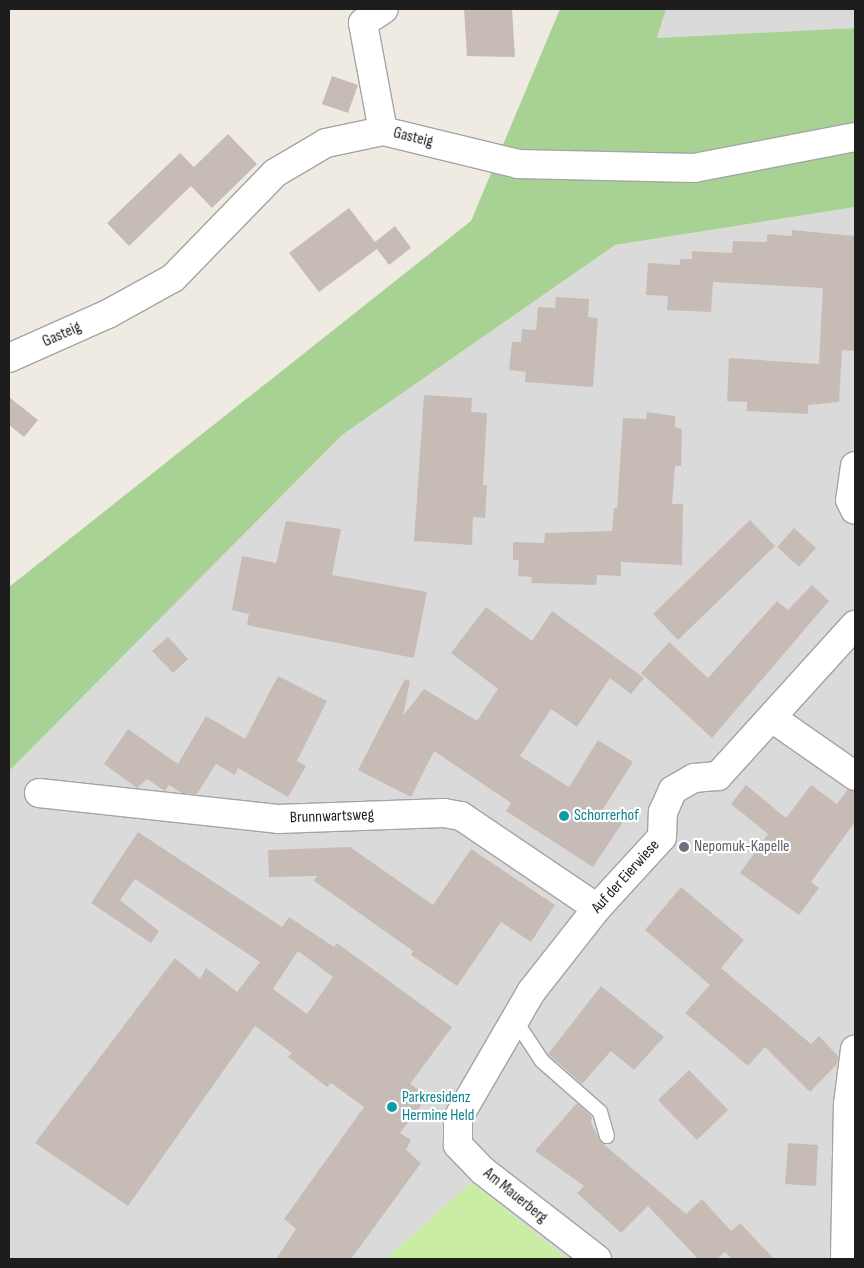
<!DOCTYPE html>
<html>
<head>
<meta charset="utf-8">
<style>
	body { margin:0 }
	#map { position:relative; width:864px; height:1268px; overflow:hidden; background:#efebe2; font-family:"Sofia Sans Condensed",sans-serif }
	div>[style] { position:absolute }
	.residential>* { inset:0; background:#dbdada }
	.grass>* { inset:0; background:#c9eea3 }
	.forest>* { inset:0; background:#a7d293 }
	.building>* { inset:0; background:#c7bcb5 }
	.roads { filter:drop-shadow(1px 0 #a4a4a4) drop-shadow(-1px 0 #a4a4a4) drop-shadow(0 1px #a4a4a4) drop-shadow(0 -1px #a4a4a4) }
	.service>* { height:14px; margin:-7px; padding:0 7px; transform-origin:7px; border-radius:7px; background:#fff }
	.minor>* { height:28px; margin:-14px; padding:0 14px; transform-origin:14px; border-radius:14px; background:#fff }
	.dots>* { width:14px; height:14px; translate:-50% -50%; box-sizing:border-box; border:2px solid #fff; border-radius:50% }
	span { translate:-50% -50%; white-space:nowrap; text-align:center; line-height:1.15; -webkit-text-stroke:4.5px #fff; paint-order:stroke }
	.street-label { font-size:16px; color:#1d1d1d }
	.culture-label { font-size:16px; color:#0d838f }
	.left { translate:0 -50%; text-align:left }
	.worship-label { font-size:16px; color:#5b616d }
	.frame { position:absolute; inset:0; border:10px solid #1d1d1d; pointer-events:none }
</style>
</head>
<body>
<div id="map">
	<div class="residential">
		<i style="clip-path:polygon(666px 9px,855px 9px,855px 28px,657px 38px)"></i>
		<i style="clip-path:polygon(855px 207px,855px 1259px,567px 1259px,472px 1182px,386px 1259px,9px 1259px,9px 771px,342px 435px,615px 245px)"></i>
	</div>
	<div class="grass">
		<i style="clip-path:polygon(472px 1182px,567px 1259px,386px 1259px)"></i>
	</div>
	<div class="forest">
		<i style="clip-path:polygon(560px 9px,666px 9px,657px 38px,855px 28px,855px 207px,615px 245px,342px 435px,9px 771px,9px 587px,471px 221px)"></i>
	</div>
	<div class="building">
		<i style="clip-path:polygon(464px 9px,512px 9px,515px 57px,467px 56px)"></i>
		<i style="clip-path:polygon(332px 76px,358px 85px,348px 113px,322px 104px)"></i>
		<i style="clip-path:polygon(228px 134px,257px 164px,212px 208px,191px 186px,129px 246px,107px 223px,180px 153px,194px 167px)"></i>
		<i style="clip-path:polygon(349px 208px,375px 242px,395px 226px,411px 248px,389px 265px,377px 249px,319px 292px,289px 253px)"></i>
		<i style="clip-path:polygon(792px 230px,855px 236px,855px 351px,842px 350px,839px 402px,808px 405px,808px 414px,747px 411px,747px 402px,727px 401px,729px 358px,819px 364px,823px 288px,713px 282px,711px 312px,667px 310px,668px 296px,646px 295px,648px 263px,680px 265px,680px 259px,692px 259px,692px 251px,732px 253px,733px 241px,767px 242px,767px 234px,792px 236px)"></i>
		<i style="clip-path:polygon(556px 297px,589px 299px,588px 317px,598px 318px,593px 387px,525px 382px,526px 372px,509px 370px,512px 342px,521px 342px,522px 329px,536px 330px,538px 307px,555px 308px)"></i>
		<i style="clip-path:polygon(424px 395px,472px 398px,471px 412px,487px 413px,483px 485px,487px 485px,485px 518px,473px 517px,472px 545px,414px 541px)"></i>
		<i style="clip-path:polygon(9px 397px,38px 420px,24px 437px,9px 425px)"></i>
		<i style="clip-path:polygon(647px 412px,675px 416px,675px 427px,682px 429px,681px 466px,675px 466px,672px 504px,683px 504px,682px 565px,621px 562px,621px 576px,597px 575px,596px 585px,531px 583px,532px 577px,518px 576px,519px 560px,513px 560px,513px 542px,544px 543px,545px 533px,612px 531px,614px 508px,617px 508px,623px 418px,646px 419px)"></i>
		<i style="clip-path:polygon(750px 520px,775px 546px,678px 640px,653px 614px)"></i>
		<i style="clip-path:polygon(286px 521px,341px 529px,332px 575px,427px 592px,414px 658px,247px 625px,249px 614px,232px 610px,242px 556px,276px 563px)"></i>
		<i style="clip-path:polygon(794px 528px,816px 548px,799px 567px,777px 547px)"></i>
		<i style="clip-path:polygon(812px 585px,829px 601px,712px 738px,641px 673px,669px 642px,708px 678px,777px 601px,788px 610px)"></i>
		<i style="clip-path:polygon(486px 607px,532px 641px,552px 611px,644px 678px,631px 694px,610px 678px,577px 727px,551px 709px,520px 756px,569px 787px,598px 740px,633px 762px,603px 809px,623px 822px,593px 867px,506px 811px,511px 803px,434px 751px,411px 797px,358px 770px,405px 679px,410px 681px,403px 716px,424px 689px,477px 721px,498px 689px,451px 653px)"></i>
		<i style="clip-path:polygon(168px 637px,188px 659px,173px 673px,152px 651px)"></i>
		<i style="clip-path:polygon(278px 676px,327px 701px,297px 761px,306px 766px,288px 797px,238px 768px,235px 775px,216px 764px,197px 794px,182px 793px,169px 785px,165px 791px,147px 779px,137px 788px,104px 764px,128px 729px,178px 764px,206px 716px,245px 739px)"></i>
		<i style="clip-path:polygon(746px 785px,786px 818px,811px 785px,837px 804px,848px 789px,855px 791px,855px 822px,811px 882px,819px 888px,799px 915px,740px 873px,768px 834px,731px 804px)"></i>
		<i style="clip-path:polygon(evenodd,138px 832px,282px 927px,289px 917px,334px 947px,337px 943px,452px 1027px,410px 1084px,428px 1096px,400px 1133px,411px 1140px,406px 1150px,421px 1163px,351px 1259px,276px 1259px,296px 1229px,284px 1219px,364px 1107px,331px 1083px,327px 1087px,288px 1057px,292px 1053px,255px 1026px,128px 1206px,35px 1143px,175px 958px,200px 979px,206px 968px,237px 992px,260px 962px,135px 879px,120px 900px,159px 931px,151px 943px,91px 903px,138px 832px,298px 951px,333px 977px,307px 1014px,273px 989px,298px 951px)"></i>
		<i style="clip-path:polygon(350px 847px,433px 905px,471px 849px,555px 905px,531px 942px,501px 922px,457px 986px,411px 955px,413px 951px,314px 881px,317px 876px,269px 877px,268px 850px)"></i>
		<i style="clip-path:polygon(681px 887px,744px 940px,721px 968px,811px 1044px,819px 1036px,838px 1056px,837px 1064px,810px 1092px,765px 1047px,748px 1066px,685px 1013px,710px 985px,645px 930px)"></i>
		<i style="clip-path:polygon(601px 986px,664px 1037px,634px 1070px,611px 1051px,582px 1084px,548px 1054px)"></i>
		<i style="clip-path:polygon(689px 1070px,728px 1110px,697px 1140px,658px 1100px)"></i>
		<i style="clip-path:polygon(577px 1103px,592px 1117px,591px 1123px,601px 1142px,686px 1214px,702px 1199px,731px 1231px,740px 1223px,774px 1259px,732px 1259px,725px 1252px,717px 1259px,698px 1259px,648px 1206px,621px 1233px,577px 1193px,584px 1186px,535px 1151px)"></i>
		<i style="clip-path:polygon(788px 1143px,818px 1145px,816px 1186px,785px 1184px)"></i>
	</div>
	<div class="roads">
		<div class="service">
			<i style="left:515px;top:1020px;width:49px;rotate:56.6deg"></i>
			<i style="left:542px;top:1061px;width:77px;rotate:41.3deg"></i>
			<i style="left:600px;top:1112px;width:25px;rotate:74deg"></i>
		</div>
		<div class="minor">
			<i style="left:383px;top:131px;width:110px;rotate:-100.5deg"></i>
			<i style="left:363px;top:23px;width:25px;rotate:-34deg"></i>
			<i style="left:9px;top:358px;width:108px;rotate:-24deg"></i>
			<i style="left:108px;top:314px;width:74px;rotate:-29deg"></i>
			<i style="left:173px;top:278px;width:146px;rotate:-45.8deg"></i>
			<i style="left:275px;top:173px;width:59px;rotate:-30.5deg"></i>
			<i style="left:326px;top:143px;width:58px;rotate:-11.9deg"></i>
			<i style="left:383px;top:131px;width:139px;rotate:13.7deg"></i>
			<i style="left:518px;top:164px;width:176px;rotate:1.3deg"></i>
			<i style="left:694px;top:168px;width:164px;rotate:-10.9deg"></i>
			<i style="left:855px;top:466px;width:34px;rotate:98deg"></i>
			<i style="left:850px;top:500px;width:11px;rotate:63deg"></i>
			<i style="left:772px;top:718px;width:101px;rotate:34.9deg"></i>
			<i style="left:39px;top:793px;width:240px;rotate:6.2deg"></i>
			<i style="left:278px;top:819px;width:166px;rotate:-2.1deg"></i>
			<i style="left:444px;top:813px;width:17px;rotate:10deg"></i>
			<i style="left:461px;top:816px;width:164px;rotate:34.1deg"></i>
			<i style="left:597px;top:1259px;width:145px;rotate:-142.3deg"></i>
			<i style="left:482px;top:1170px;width:35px;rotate:-134deg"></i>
			<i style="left:458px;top:1145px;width:27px;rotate:-90deg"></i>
			<i style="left:458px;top:1118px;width:146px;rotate:-59.9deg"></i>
			<i style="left:531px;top:992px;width:107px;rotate:-51.8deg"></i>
			<i style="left:597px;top:908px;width:96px;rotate:-47.5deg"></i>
			<i style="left:662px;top:837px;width:25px;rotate:-88deg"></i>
			<i style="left:663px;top:812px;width:24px;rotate:-66deg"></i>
			<i style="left:673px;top:790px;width:24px;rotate:-30deg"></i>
			<i style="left:694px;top:778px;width:24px;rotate:-5deg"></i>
			<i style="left:718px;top:776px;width:204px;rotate:-47.8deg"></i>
			<i style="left:845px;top:1259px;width:155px;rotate:-88.9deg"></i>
			<i style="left:848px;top:1104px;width:55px;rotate:-82.7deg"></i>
		</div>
	</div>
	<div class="dots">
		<i style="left:564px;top:816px;background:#0f9aa8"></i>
		<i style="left:684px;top:847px;background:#6b7280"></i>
		<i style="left:392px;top:1107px;background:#0f9aa8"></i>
	</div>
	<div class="street-label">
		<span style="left:413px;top:138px;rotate:14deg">Gasteig</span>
		<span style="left:62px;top:335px;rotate:-24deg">Gasteig</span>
		<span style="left:332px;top:817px;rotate:-2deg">Brunnwartsweg</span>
		<span style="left:626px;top:877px;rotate:-48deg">Auf der Eierwiese</span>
		<span style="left:515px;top:1196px;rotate:39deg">Am Mauerberg</span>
	</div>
	<div class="culture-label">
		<span class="left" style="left:574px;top:816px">Schorrerhof</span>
		<span class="left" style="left:402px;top:1107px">Parkresidenz<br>Hermine Held</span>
	</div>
	<div class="worship-label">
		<span class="left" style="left:694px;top:847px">Nepomuk-Kapelle</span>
	</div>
	<div class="frame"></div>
</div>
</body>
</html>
